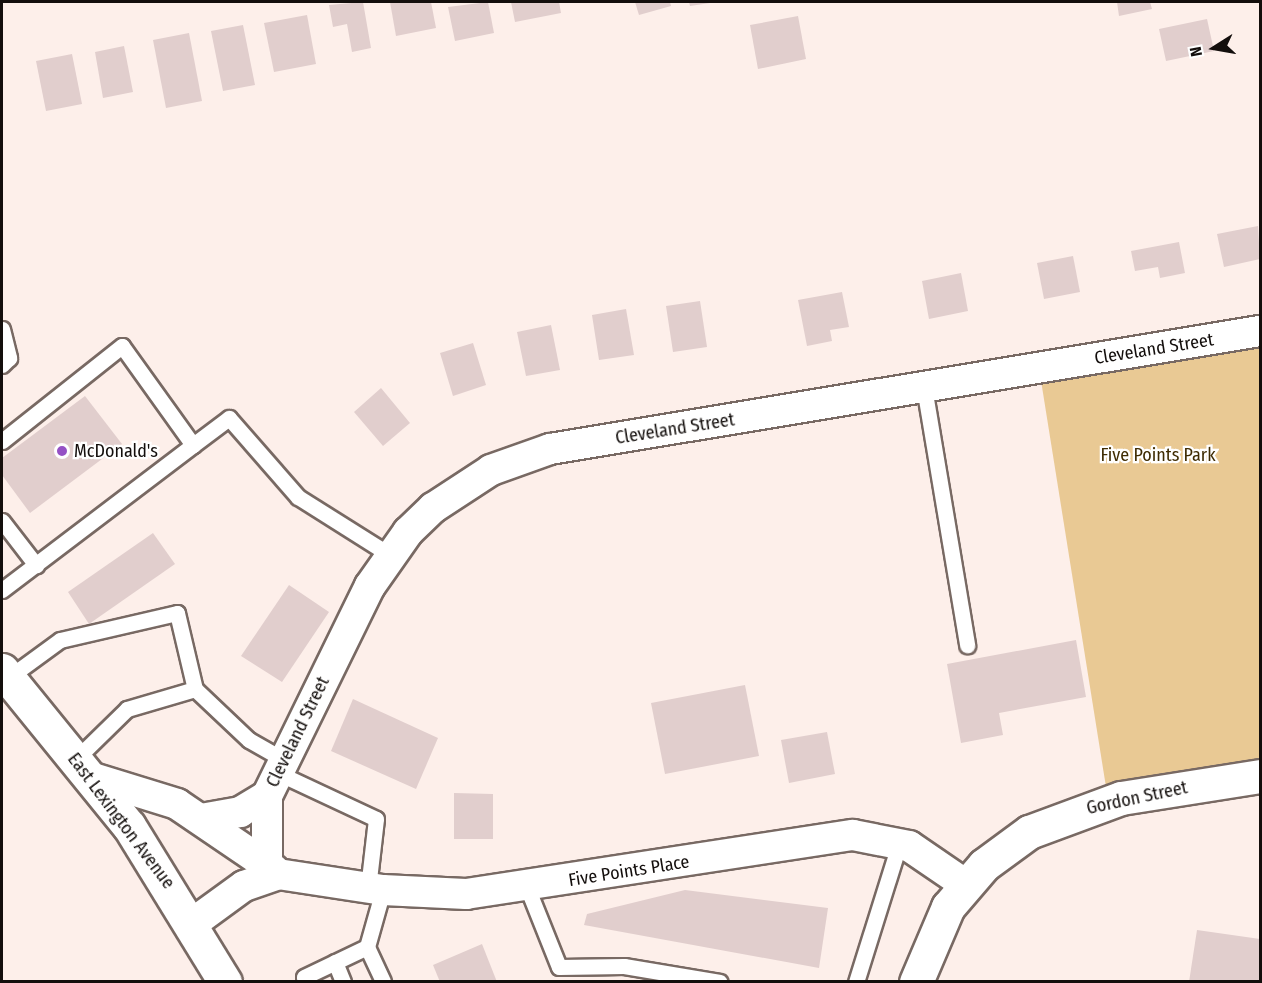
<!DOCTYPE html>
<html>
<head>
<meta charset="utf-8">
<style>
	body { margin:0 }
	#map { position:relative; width:1262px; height:983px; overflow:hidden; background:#fdefea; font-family:"Fira Sans Condensed",sans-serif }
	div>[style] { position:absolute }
	.green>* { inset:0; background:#e9c994 }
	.building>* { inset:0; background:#e1cecd }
	.roads { filter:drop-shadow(2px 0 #786963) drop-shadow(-2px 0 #786963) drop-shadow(0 2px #786963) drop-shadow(0 -2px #786963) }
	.lane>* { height:15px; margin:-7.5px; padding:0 7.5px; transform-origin:7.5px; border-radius:7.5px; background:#fff }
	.street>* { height:30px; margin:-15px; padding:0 15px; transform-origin:15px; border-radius:15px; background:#fff }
	.secondary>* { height:33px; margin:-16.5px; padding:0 16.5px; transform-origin:16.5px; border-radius:16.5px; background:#fff }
	.dots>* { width:16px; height:16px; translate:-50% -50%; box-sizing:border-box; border:3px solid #fff; border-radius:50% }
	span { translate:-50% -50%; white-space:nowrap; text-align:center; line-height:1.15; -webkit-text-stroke:4.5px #fff; paint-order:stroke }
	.street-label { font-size:18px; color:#130e0c }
	.poi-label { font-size:18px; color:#130e0c }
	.left { translate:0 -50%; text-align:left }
	.park-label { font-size:18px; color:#3f2c03 }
	.frame { position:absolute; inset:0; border:3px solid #130e0c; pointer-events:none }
	.north { position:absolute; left:1184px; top:18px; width:60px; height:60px; -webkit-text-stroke:4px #fff; paint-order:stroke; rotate:259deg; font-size:16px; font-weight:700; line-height:24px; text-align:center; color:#130e0c }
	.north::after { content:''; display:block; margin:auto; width:21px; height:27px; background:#130e0c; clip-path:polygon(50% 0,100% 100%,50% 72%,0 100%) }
</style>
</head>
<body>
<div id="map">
	<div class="green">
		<i style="clip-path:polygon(1260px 336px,1260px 766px,1106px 787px,1039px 368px)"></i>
	</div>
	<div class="building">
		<i style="clip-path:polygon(363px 2px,371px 48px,352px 52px,347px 24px,333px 27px,329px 5px)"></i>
		<i style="clip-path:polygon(390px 2px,431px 2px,436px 28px,396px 36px)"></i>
		<i style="clip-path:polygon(488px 2px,494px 33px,455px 41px,448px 7px)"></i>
		<i style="clip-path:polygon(511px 2px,559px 2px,561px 13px,515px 22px)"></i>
		<i style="clip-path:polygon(635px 2px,670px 2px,671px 6px,639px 15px)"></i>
		<i style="clip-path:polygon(689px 2px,710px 2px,710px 3px,690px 6px)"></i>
		<i style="clip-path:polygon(1117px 2px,1150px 2px,1152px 9px,1119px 16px)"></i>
		<i style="clip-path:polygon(307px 15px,316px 64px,274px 72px,264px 23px)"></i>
		<i style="clip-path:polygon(798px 16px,806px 59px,758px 69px,750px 25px)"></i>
		<i style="clip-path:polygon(1207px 19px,1214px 51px,1166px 61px,1159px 29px)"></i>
		<i style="clip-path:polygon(243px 25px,255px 85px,223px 91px,211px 31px)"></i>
		<i style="clip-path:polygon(189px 33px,202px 101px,166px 108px,153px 40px)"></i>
		<i style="clip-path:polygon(124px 46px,133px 92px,103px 98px,95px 52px)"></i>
		<i style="clip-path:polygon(72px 54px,82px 104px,46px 111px,36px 61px)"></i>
		<i style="clip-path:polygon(1258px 226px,1260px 259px,1224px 267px,1217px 234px)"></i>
		<i style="clip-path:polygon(1179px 242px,1185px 273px,1160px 278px,1158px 267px,1135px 271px,1131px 251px)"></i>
		<i style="clip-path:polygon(1073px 256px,1080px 292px,1044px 299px,1037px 263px)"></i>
		<i style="clip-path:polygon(961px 273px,968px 311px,929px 319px,922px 281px)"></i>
		<i style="clip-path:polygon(842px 292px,849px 327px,830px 330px,832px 341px,807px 346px,798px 300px)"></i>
		<i style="clip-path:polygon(700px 301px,707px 347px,673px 352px,666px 306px)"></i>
		<i style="clip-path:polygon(626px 309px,634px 355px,599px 360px,592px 315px)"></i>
		<i style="clip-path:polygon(551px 325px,560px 370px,526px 376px,517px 332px)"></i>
		<i style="clip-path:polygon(473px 343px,486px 385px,453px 396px,440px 353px)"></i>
		<i style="clip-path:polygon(381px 388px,410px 423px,383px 446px,354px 412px)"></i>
		<i style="clip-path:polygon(85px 396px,122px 444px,30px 513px,2px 475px,2px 458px)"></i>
		<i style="clip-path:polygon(153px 533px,175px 564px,89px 624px,68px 592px)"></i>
		<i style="clip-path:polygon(289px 585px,329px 612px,282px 682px,241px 656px)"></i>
		<i style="clip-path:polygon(1076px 640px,1086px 697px,999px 713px,1003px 735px,961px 743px,947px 664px)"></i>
		<i style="clip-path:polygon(745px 685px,759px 756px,665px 774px,651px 703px)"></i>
		<i style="clip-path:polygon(353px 699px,438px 738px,416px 789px,331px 751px)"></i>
		<i style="clip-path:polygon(827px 732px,835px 774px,789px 783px,781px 740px)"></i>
		<i style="clip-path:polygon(454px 793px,493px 794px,493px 839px,454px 839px)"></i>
		<i style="clip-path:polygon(685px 890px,828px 908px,819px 968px,584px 925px,587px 914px)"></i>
		<i style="clip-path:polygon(1197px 930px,1260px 939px,1260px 982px,1189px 982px)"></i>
		<i style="clip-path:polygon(482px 944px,497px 982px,440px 982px,433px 965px)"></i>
	</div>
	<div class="roads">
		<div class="lane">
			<i style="left:2px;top:329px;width:30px;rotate:76deg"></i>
			<i style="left:9px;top:358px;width:10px;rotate:135deg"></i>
			<i style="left:924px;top:387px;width:262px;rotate:80.5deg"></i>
			<i style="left:2px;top:441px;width:153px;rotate:-38.4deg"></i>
			<i style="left:122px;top:346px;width:122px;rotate:54.4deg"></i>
			<i style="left:193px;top:445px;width:240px;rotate:142.8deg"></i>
			<i style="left:193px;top:445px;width:45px;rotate:-36.9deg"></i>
			<i style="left:229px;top:418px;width:105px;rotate:48.9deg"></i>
			<i style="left:298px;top:497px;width:109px;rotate:32.2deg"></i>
			<i style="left:2px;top:521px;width:56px;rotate:52.3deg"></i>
			<i style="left:8px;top:678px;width:64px;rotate:-36.2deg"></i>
			<i style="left:60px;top:640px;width:120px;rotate:-13deg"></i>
			<i style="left:177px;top:613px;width:78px;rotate:76.7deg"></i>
			<i style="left:195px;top:689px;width:71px;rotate:163.6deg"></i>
			<i style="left:127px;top:709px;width:71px;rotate:135.6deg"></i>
			<i style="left:195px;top:689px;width:74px;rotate:43.4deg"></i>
			<i style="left:249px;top:740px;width:40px;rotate:29.7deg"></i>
			<i style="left:278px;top:773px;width:108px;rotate:25.1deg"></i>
			<i style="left:376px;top:819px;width:69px;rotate:96.6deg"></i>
			<i style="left:527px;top:887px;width:86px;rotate:68.2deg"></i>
			<i style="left:559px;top:967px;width:65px;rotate:-0.9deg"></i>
			<i style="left:624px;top:966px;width:97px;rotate:9.5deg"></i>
			<i style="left:383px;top:890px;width:59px;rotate:105.7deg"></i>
			<i style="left:367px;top:947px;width:38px;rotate:65deg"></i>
			<i style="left:335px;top:962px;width:22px;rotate:68deg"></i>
			<i style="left:306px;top:982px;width:5px;rotate:-112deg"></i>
			<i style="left:304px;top:977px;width:70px;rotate:-25.5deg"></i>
			<i style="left:856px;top:982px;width:147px;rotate:-72.6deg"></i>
		</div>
		<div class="street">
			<i style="left:90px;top:777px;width:91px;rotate:17.2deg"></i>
			<i style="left:177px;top:804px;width:117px;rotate:34.2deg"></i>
			<i style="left:201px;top:819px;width:40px;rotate:-10deg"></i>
			<i style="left:240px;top:812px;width:31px;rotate:-31deg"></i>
			<i style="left:267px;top:861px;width:65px;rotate:-90deg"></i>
			<i style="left:267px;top:796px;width:234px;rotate:-63.9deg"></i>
			<i style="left:370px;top:586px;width:66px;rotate:-54.9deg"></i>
			<i style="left:408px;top:532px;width:35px;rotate:-44deg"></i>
			<i style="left:433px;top:508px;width:69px;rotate:-33.2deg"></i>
			<i style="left:491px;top:470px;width:63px;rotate:-19.6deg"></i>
			<i style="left:550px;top:449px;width:720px;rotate:-9.44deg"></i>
			<i style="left:193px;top:923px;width:63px;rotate:-36deg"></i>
			<i style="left:244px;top:886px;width:36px;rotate:-19deg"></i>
			<i style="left:278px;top:874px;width:106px;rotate:8.7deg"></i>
			<i style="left:383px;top:890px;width:83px;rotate:2.8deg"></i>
			<i style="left:466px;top:894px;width:391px;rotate:-8.7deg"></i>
			<i style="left:853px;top:835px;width:57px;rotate:11.1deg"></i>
			<i style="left:909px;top:846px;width:69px;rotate:34.4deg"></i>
		</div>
		<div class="secondary">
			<i style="left:2px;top:670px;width:201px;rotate:50.9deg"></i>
			<i style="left:129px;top:826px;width:183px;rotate:58.4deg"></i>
			<i style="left:916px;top:982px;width:82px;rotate:-66.9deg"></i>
			<i style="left:948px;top:907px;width:55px;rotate:-49.4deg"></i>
			<i style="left:984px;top:865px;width:56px;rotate:-36.3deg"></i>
			<i style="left:1029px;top:832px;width:98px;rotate:-20.3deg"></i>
			<i style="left:1121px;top:798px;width:141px;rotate:-9deg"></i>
		</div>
	</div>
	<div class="dots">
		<i style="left:62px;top:451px;background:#9551c5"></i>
	</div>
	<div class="street-label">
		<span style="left:1154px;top:349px;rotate:-9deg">Cleveland Street</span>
		<span style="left:675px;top:429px;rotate:-9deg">Cleveland Street</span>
		<span style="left:298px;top:732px;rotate:-64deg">Cleveland Street</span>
		<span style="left:1137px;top:798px;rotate:-12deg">Gordon Street</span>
		<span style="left:121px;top:821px;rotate:53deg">East Lexington Avenue</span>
		<span style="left:629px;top:871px;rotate:-9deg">Five Points Place</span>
	</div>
	<div class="poi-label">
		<span class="left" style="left:74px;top:451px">McDonald's</span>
	</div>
	<div class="park-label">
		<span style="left:1158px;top:455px">Five Points Park</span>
	</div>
	<div class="frame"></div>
	<div class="north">N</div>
</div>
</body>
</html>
